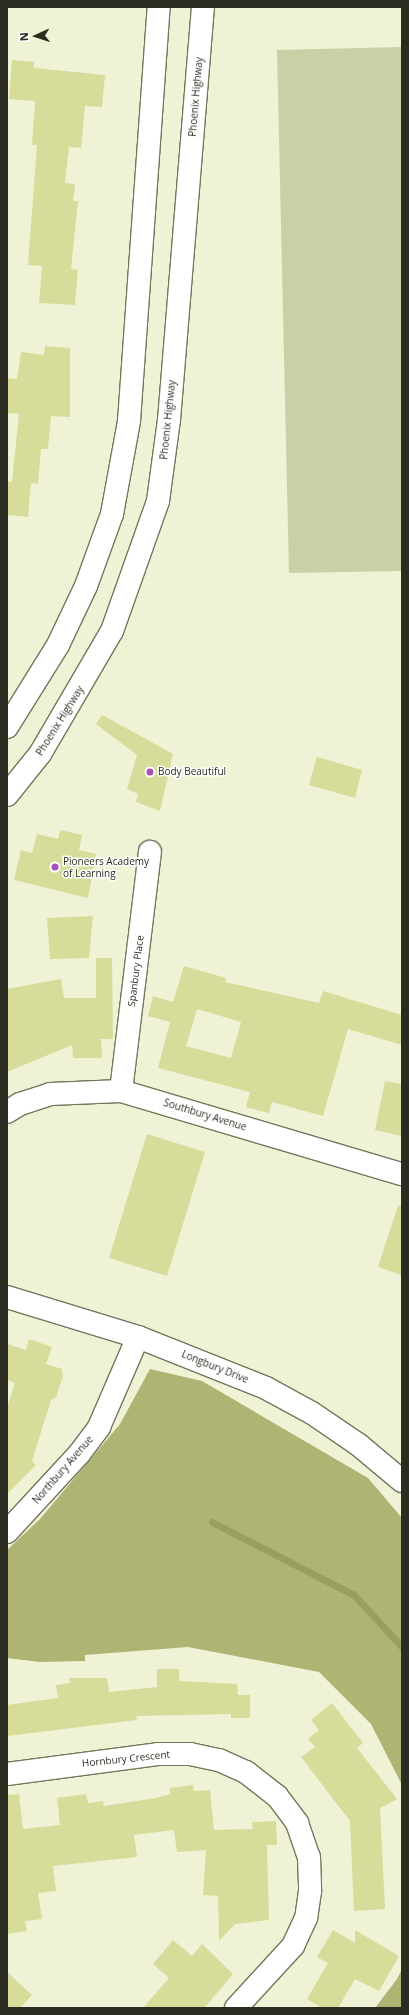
<!DOCTYPE html>
<html>
<head>
<meta charset="utf-8">
<style>
	body { margin:0 }
	#map { position:relative; width:409px; height:2015px; overflow:hidden; background:#eff2d4; font-family:"Open Sans",sans-serif }
	div>[style] { position:absolute }
	.green>* { inset:0; background:#cbcfa5 }
	.forest>* { inset:0; background:#afb474 }
	.stream>* { height:7px; margin:-3.5px; padding:0 3.5px; transform-origin:3.5px; border-radius:3.5px; background:#9a9f60 }
	.building>* { inset:0; background:#d7dc9b }
	.roads { filter:drop-shadow(1px 0 #74775c) drop-shadow(-1px 0 #74775c) drop-shadow(0 1px #74775c) drop-shadow(0 -1px #74775c) }
	.minor>* { height:22px; margin:-11px; padding:0 11px; transform-origin:11px; border-radius:11px; background:#fff }
	.tertiary>* { height:22px; margin:-11px; padding:0 11px; transform-origin:11px; border-radius:11px; background:#fff }
	.secondary>* { height:22px; margin:-11px; padding:0 11px; transform-origin:11px; border-radius:11px; background:#fff }
	.dots>* { width:11px; height:11px; translate:-50% -50%; box-sizing:border-box; border:2px solid #fff; border-radius:50% }
	span { translate:-50% -50%; white-space:nowrap; text-align:center; line-height:1.15; -webkit-text-stroke:3px #fff; paint-order:stroke }
	.street-label { font-size:10px; color:#2b2c21 }
	.poi-label { font-size:10px; color:#2b2c21 }
	.left { translate:0 -50%; text-align:left }
	.frame { position:absolute; inset:0; border:8px solid #2b2c21; pointer-events:none }
	.north { position:absolute; left:16px; top:16px; width:40px; height:40px; -webkit-text-stroke:3px #fff; paint-order:stroke; rotate:267deg; font-size:11px; font-weight:700; line-height:16px; text-align:center; color:#2b2c21 }
	.north::after { content:''; display:block; margin:auto; width:14px; height:18px; background:#2b2c21; clip-path:polygon(50% 0,100% 100%,50% 72%,0 100%) }
</style>
</head>
<body>
<div id="map">
	<div class="green">
		<i style="clip-path:polygon(402px 47px,402px 571px,289px 573px,277px 50px)"></i>
	</div>
	<div class="forest">
		<i style="clip-path:polygon(150px 1369px,202px 1381px,368px 1478px,402px 1518px,402px 1785px,371px 1724px,319px 1672px,188px 1647px,85px 1655px,85px 1661px,40px 1662px,7px 1658px,7px 1550px,40px 1519px,120px 1424px)"></i>
		<i style="clip-path:polygon(402px 1969px,402px 2008px,375px 2008px,397px 1979px)"></i>
	</div>
	<div class="stream">
		<i style="left:212px;top:1522px;width:160px;rotate:27.2deg"></i>
		<i style="left:354px;top:1595px;width:71px;rotate:47.3deg"></i>
	</div>
	<div class="building">
		<i style="clip-path:polygon(12px 60px,34px 62px,34px 68px,105px 75px,102px 107px,85px 106px,81px 148px,69px 147px,65px 183px,75px 184px,73px 201px,78px 201px,71px 269px,78px 270px,75px 305px,39px 303px,42px 266px,28px 265px,37px 145px,32px 145px,35px 101px,9px 99px)"></i>
		<i style="clip-path:polygon(45px 346px,70px 348px,70px 417px,51px 416px,48px 449px,41px 449px,38px 484px,31px 483px,28px 517px,7px 515px,7px 481px,12px 482px,19px 414px,7px 413px,7px 378px,17px 379px,21px 352px,44px 355px)"></i>
		<i style="clip-path:polygon(102px 715px,173px 754px,160px 811px,136px 802px,138px 794px,127px 789px,137px 755px,96px 724px)"></i>
		<i style="clip-path:polygon(317px 757px,362px 770px,355px 798px,309px 785px)"></i>
		<i style="clip-path:polygon(60px 830px,82px 835px,79px 850px,96px 854px,88px 898px,14px 880px,21px 850px,32px 853px,37px 834px,58px 839px)"></i>
		<i style="clip-path:polygon(93px 916px,89px 958px,50px 959px,47px 918px)"></i>
		<i style="clip-path:polygon(96px 958px,112px 958px,113px 1039px,101px 1039px,102px 1058px,73px 1058px,72px 1045px,7px 1072px,7px 989px,61px 979px,64px 998px,96px 998px)"></i>
		<i style="clip-path:polygon(evenodd,184px 966px,226px 978px,225px 982px,319px 1003px,323px 991px,402px 1015px,402px 1045px,348px 1029px,323px 1116px,272px 1102px,269px 1113px,246px 1107px,250px 1092px,158px 1068px,170px 1022px,148px 1016px,153px 996px,173px 1002px,184px 966px,197px 1009px,241px 1022px,231px 1058px,186px 1046px,197px 1009px)"></i>
		<i style="clip-path:polygon(385px 1081px,402px 1084px,402px 1136px,375px 1130px)"></i>
		<i style="clip-path:polygon(147px 1134px,205px 1152px,167px 1276px,109px 1258px)"></i>
		<i style="clip-path:polygon(398px 1206px,402px 1206px,402px 1275px,378px 1267px)"></i>
		<i style="clip-path:polygon(29px 1339px,52px 1347px,46px 1364px,62px 1369px,63px 1376px,56px 1397px,51px 1400px,32px 1461px,36px 1465px,7px 1494px,7px 1408px,15px 1383px,7px 1380px,7px 1344px,26px 1350px)"></i>
		<i style="clip-path:polygon(157px 1669px,179px 1669px,179px 1681px,237px 1684px,238px 1695px,250px 1695px,250px 1718px,231px 1718px,231px 1714px,136px 1716px,137px 1720px,7px 1736px,7px 1705px,58px 1698px,56px 1685px,70px 1683px,69px 1678px,107px 1678px,109px 1692px,157px 1687px)"></i>
		<i style="clip-path:polygon(332px 1703px,363px 1743px,357px 1748px,397px 1799px,380px 1808px,385px 1909px,354px 1911px,350px 1821px,301px 1757px,315px 1747px,308px 1739px,319px 1730px,311px 1720px)"></i>
		<i style="clip-path:polygon(193px 1785px,194px 1791px,210px 1790px,214px 1830px,253px 1829px,252px 1822px,276px 1821px,277px 1845px,267px 1845px,269px 1920px,235px 1924px,219px 1941px,218px 1896px,203px 1895px,206px 1850px,177px 1852px,174px 1830px,134px 1835px,137px 1857px,53px 1866px,56px 1891px,38px 1893px,42px 1919px,25px 1921px,27px 1931px,7px 1934px,7px 1795px,19px 1794px,23px 1829px,60px 1825px,57px 1798px,86px 1794px,88px 1803px,103px 1801px,104px 1806px,156px 1798px,170px 1794px,170px 1788px)"></i>
		<i style="clip-path:polygon(333px 1930px,355px 1943px,355px 1930px,399px 1956px,379px 1991px,355px 1979px,338px 2008px,322px 2008px,307px 1999px,328px 1963px,317px 1957px)"></i>
		<i style="clip-path:polygon(173px 1940px,192px 1956px,202px 1944px,233px 1974px,204px 2008px,143px 2008px,169px 1978px,153px 1964px)"></i>
		<i style="clip-path:polygon(7px 1972px,32px 1995px,20px 2008px,7px 2008px)"></i>
	</div>
	<div class="roads">
		<div class="minor">
			<i style="left:121px;top:1091px;width:241px;rotate:-83.1deg"></i>
			<i style="left:7px;top:1112px;width:15px;rotate:-32deg"></i>
			<i style="left:20px;top:1104px;width:32px;rotate:-18deg"></i>
			<i style="left:50px;top:1094px;width:71px;rotate:-2.4deg"></i>
			<i style="left:121px;top:1091px;width:293px;rotate:16.5deg"></i>
			<i style="left:7px;top:1532px;width:106px;rotate:-47.3deg"></i>
			<i style="left:79px;top:1454px;width:34px;rotate:-53deg"></i>
			<i style="left:99px;top:1427px;width:98px;rotate:-66.6deg"></i>
			<i style="left:7px;top:1774px;width:152px;rotate:-7.5deg"></i>
			<i style="left:158px;top:1754px;width:32px"></i>
			<i style="left:190px;top:1754px;width:30px;rotate:12deg"></i>
			<i style="left:219px;top:1760px;width:30px;rotate:24deg"></i>
			<i style="left:246px;top:1772px;width:39px;rotate:38deg"></i>
			<i style="left:277px;top:1796px;width:34px;rotate:53deg"></i>
			<i style="left:297px;top:1823px;width:36px;rotate:71deg"></i>
			<i style="left:309px;top:1857px;width:34px;rotate:88deg"></i>
			<i style="left:310px;top:1891px;width:27px;rotate:98deg"></i>
			<i style="left:306px;top:1918px;width:31px;rotate:115deg"></i>
			<i style="left:293px;top:1946px;width:84px;rotate:132.6deg"></i>
		</div>
		<div class="tertiary">
			<i style="left:7px;top:1297px;width:137px;rotate:17deg"></i>
			<i style="left:138px;top:1337px;width:138px;rotate:21.7deg"></i>
			<i style="left:266px;top:1388px;width:52px;rotate:28.5deg"></i>
			<i style="left:312px;top:1413px;width:57px;rotate:34.2deg"></i>
			<i style="left:359px;top:1445px;width:56px;rotate:39.9deg"></i>
		</div>
		<div class="secondary">
			<i style="left:7px;top:727px;width:97px;rotate:-58.1deg"></i>
			<i style="left:58px;top:645px;width:65px;rotate:-64.6deg"></i>
			<i style="left:86px;top:586px;width:77px;rotate:-70.1deg"></i>
			<i style="left:112px;top:514px;width:95px;rotate:-79.6deg"></i>
			<i style="left:129px;top:421px;width:415px;rotate:-85.9deg"></i>
			<i style="left:7px;top:795px;width:53px;rotate:-51.2deg"></i>
			<i style="left:40px;top:754px;width:143px;rotate:-59.7deg"></i>
			<i style="left:112px;top:631px;width:138px;rotate:-70.5deg"></i>
			<i style="left:158px;top:501px;width:82px;rotate:-82.3deg"></i>
			<i style="left:169px;top:420px;width:414px;rotate:-85.3deg"></i>
		</div>
	</div>
	<div class="dots">
		<i style="left:150px;top:772px;background:#ac4cb5"></i>
		<i style="left:55px;top:867px;background:#ac4cb5"></i>
	</div>
	<div class="street-label">
		<span style="left:196px;top:97px;rotate:-85deg">Phoenix Highway</span>
		<span style="left:168px;top:420px;rotate:-84deg">Phoenix Highway</span>
		<span style="left:60px;top:721px;rotate:-58deg">Phoenix Highway</span>
		<span style="left:136px;top:971px;rotate:-83deg">Spanbury Place</span>
		<span style="left:205px;top:1115px;rotate:17deg">Southbury Avenue</span>
		<span style="left:215px;top:1367px;rotate:22deg">Longbury Drive</span>
		<span style="left:63px;top:1470px;rotate:-49deg">Northbury Avenue</span>
		<span style="left:126px;top:1759px;rotate:-6deg">Hornbury Crescent</span>
	</div>
	<div class="poi-label">
		<span class="left" style="left:158px;top:772px">Body Beautiful</span>
		<span class="left" style="left:63px;top:867px">Pioneers Academy<br>of Learning</span>
	</div>
	<div class="frame"></div>
	<div class="north">N</div>
</div>
</body>
</html>
